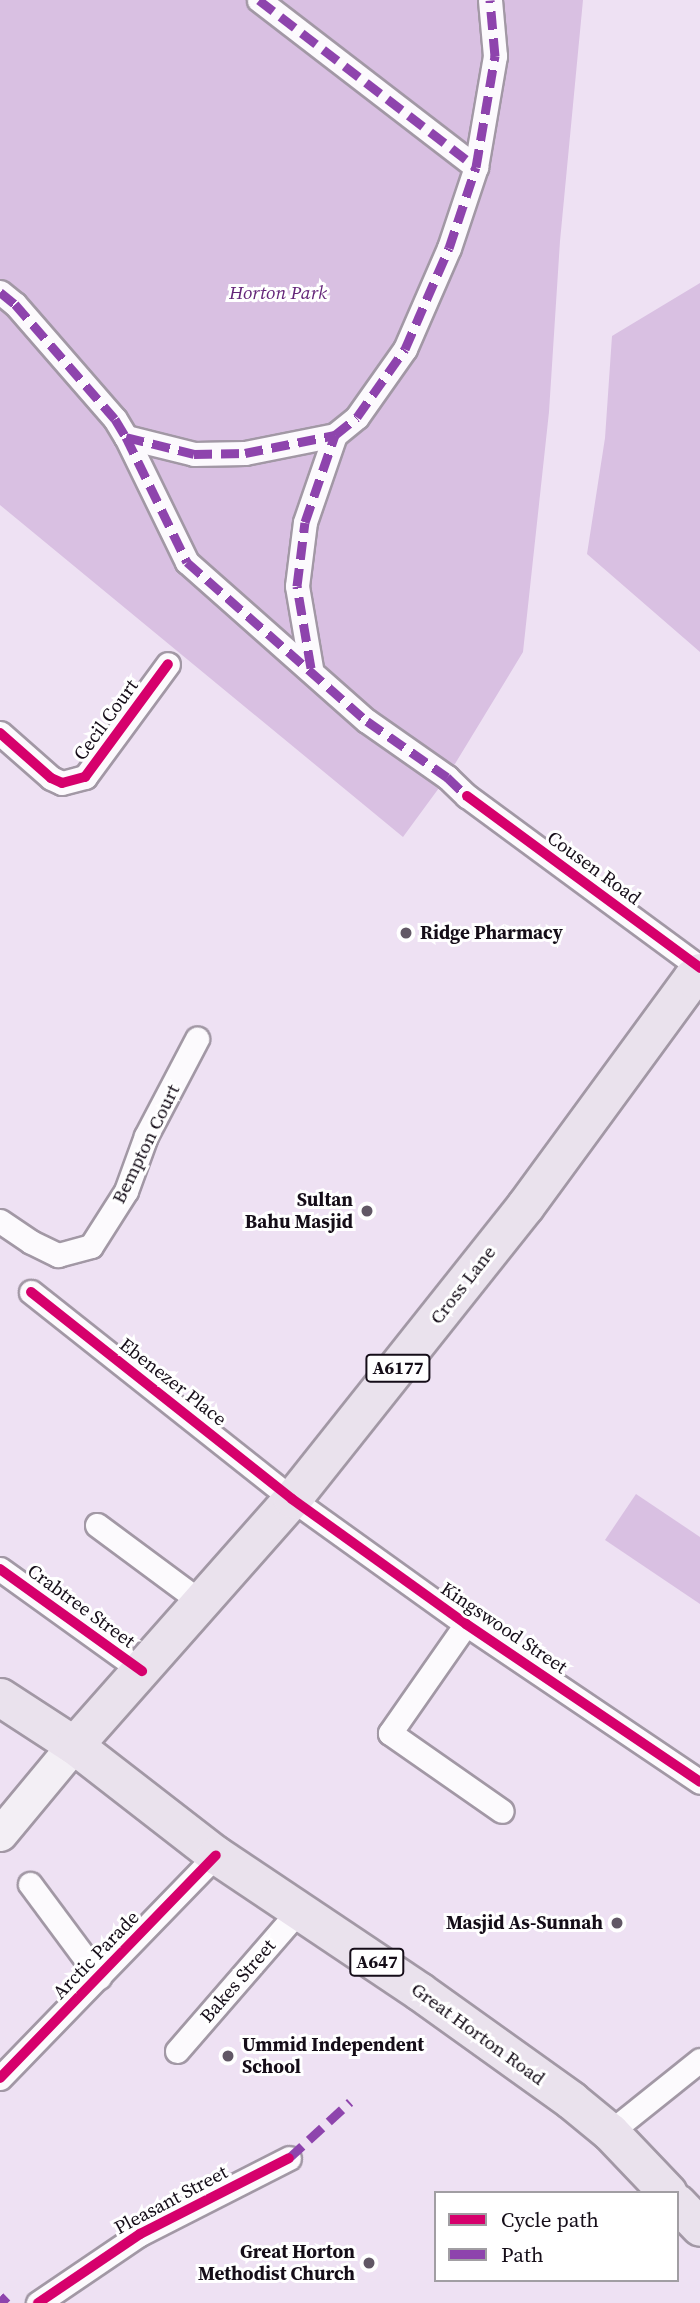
<!DOCTYPE html>
<html>
<head>
<meta charset="utf-8">
<style>
	body { margin:0 }
	#map { position:relative; width:700px; height:2303px; overflow:hidden; background:#eee1f3; font-family:"Source Serif 4",serif }
	div>[style] { position:absolute }
	.green>* { inset:0; background:#d9c0e2 }
	.roads { filter:drop-shadow(2px 0 #a298a5) drop-shadow(-2px 0 #a298a5) drop-shadow(0 2px #a298a5) drop-shadow(0 -2px #a298a5) }
	.street>* { height:23px; margin:-11.5px; padding:0 11.5px; transform-origin:11.5px; border-radius:11.5px; background:#fcfafd }
	.secondary>* { height:33px; margin:-16.5px; padding:0 16.5px; transform-origin:16.5px; border-radius:16.5px; background:#f3eff5 }
	.primary>* { height:37px; margin:-18.5px; padding:0 18.5px; transform-origin:18.5px; border-radius:18.5px; background:#eae2ed }
	.quiet>* { height:9px; margin-top:-4.5px; transform-origin:0; background:repeating-linear-gradient(90deg,#8e44ad 0 18px,transparent 0 27px) }
	.cycleway>* { height:10px; margin:-5px; padding:0 5px; transform-origin:5px; border-radius:5px; background:#d6006c }
	.dots>* { width:19px; height:19px; translate:-50% -50%; box-sizing:border-box; border:4px solid #fff; border-radius:50% }
	span { translate:-50% -50%; white-space:nowrap; text-align:center; line-height:1.15; -webkit-text-stroke:6px #fff; paint-order:stroke }
	.shield-label span { padding:2px 5px; background:#fff; border:2px solid; border-radius:5px; -webkit-text-stroke-width:0 }
	.shield-label { font-size:18px; color:#150d18; font-weight:700 }
	.park-label { font-size:19px; color:#642579; font-style:italic }
	.street-label { font-size:19px; color:#150d18 }
	.poi-label { font-size:19px; color:#150d18; font-weight:700 }
	.left { translate:0 -50%; text-align:left }
	.right { translate:-100% -50%; text-align:right }
	.legend { position:absolute; left:434px; top:2191px; width:245px; height:91px; box-sizing:border-box; background:#fff; border:2px solid #a19ea3; margin:0; padding:9px 12px; list-style:none; font-size:21px; color:#150d18 }
	.legend li { display:flex; align-items:center; gap:14px; height:35px }
	.legend b { width:35px; border:2px solid #a19ea3 }
</style>
</head>
<body>
<div id="map">
	<div class="green">
		<i style="clip-path:polygon(0 0,583px 0,560px 241px,549px 412px,523px 652px,447px 777px,403px 837px,0 505px)"></i>
		<i style="clip-path:polygon(700px 283px,700px 652px,587px 554px,605px 438px,612px 336px)"></i>
		<i style="clip-path:polygon(636px 1494px,700px 1537px,700px 1604px,605px 1540px)"></i>
	</div>
	<div class="roads">
		<div class="street">
			<i style="left:259px;top:0;width:274px;rotate:37.6deg"></i>
			<i style="left:0;top:292px;width:19px;rotate:39deg"></i>
			<i style="left:15px;top:304px;width:152px;rotate:49deg"></i>
			<i style="left:115px;top:419px;width:21px;rotate:59deg"></i>
			<i style="left:126px;top:437px;width:139px;rotate:64deg"></i>
			<i style="left:187px;top:562px;width:240px;rotate:41.5deg"></i>
			<i style="left:367px;top:721px;width:98px;rotate:35deg"></i>
			<i style="left:447px;top:777px;width:28px;rotate:44deg"></i>
			<i style="left:467px;top:796px;width:290px;rotate:36.4deg"></i>
			<i style="left:126px;top:437px;width:70px;rotate:14deg"></i>
			<i style="left:194px;top:454px;width:51px;rotate:-1.1deg"></i>
			<i style="left:245px;top:453px;width:92px;rotate:-11.3deg"></i>
			<i style="left:311px;top:668px;width:83px;rotate:-99.7deg"></i>
			<i style="left:297px;top:586px;width:64px;rotate:-82.9deg"></i>
			<i style="left:305px;top:522px;width:92px;rotate:-71deg"></i>
			<i style="left:335px;top:435px;width:28px;rotate:-39deg"></i>
			<i style="left:357px;top:417px;width:83px;rotate:-54.8deg"></i>
			<i style="left:405px;top:349px;width:110px;rotate:-66.5deg"></i>
			<i style="left:449px;top:248px;width:85px;rotate:-71.6deg"></i>
			<i style="left:476px;top:167px;width:113px;rotate:-80.3deg"></i>
			<i style="left:495px;top:56px;width:56px;rotate:-95.1deg"></i>
			<i style="left:0;top:733px;width:68px;rotate:41.4deg"></i>
			<i style="left:51px;top:778px;width:12px;rotate:24deg"></i>
			<i style="left:62px;top:783px;width:24px;rotate:-15deg"></i>
			<i style="left:85px;top:777px;width:140px;rotate:-53.7deg"></i>
			<i style="left:0;top:1221px;width:37px;rotate:34deg"></i>
			<i style="left:31px;top:1242px;width:30px;rotate:26deg"></i>
			<i style="left:58px;top:1255px;width:34px;rotate:-15deg"></i>
			<i style="left:91px;top:1246px;width:65px;rotate:-57.5deg"></i>
			<i style="left:126px;top:1191px;width:59px;rotate:-70deg"></i>
			<i style="left:146px;top:1136px;width:110px;rotate:-62.3deg"></i>
			<i style="left:31px;top:1292px;width:333px;rotate:38.4deg"></i>
			<i style="left:292px;top:1499px;width:214px;rotate:35.7deg"></i>
			<i style="left:466px;top:1624px;width:282px;rotate:34deg"></i>
			<i style="left:97px;top:1525px;width:131px;rotate:36.6deg"></i>
			<i style="left:0;top:1569px;width:175px;rotate:35.7deg"></i>
			<i style="left:466px;top:1624px;width:133px;rotate:124.9deg"></i>
			<i style="left:390px;top:1733px;width:136px;rotate:34.9deg"></i>
			<i style="left:30px;top:1884px;width:116px;rotate:53.4deg"></i>
			<i style="left:177px;top:2051px;width:186px;rotate:-49.1deg"></i>
			<i style="left:0;top:2078px;width:310px;rotate:-45.9deg"></i>
			<i style="left:610px;top:2132px;width:115px;rotate:-38.7deg"></i>
			<i style="left:38px;top:2303px;width:123px;rotate:-34.1deg"></i>
			<i style="left:140px;top:2234px;width:167px;rotate:-27deg"></i>
		</div>
		<div class="secondary">
			<i style="left:0;top:1834px;width:116px;rotate:-50.3deg"></i>
		</div>
		<div class="primary">
			<i style="left:0;top:1697px;width:88px;rotate:33deg"></i>
			<i style="left:74px;top:1745px;width:180px;rotate:37.8deg"></i>
			<i style="left:216px;top:1855px;width:244px;rotate:33.8deg"></i>
			<i style="left:419px;top:1991px;width:187px;rotate:35.6deg"></i>
			<i style="left:571px;top:2100px;width:50px;rotate:39.4deg"></i>
			<i style="left:610px;top:2132px;width:84px;rotate:46.4deg"></i>
			<i style="left:74px;top:1745px;width:329px;rotate:-48.5deg"></i>
			<i style="left:292px;top:1499px;width:374px;rotate:-51.5deg"></i>
			<i style="left:525px;top:1206px;width:283px;rotate:-53.8deg"></i>
			<i style="left:692px;top:978px;width:10px;rotate:-37deg"></i>
			<i style="left:677px;top:2203px;width:33px;rotate:46deg"></i>
		</div>
	</div>
	<div class="quiet">
		<i style="left:259px;top:0;width:274px;rotate:37.6deg"></i>
		<i style="left:0;top:292px;width:19px;rotate:39deg"></i>
		<i style="left:15px;top:304px;width:152px;rotate:49deg"></i>
		<i style="left:115px;top:419px;width:21px;rotate:59deg"></i>
		<i style="left:126px;top:437px;width:139px;rotate:64deg"></i>
		<i style="left:187px;top:562px;width:240px;rotate:41.5deg"></i>
		<i style="left:367px;top:721px;width:98px;rotate:35deg"></i>
		<i style="left:447px;top:777px;width:28px;rotate:44deg"></i>
		<i style="left:126px;top:437px;width:70px;rotate:14deg"></i>
		<i style="left:194px;top:454px;width:51px;rotate:-1.1deg"></i>
		<i style="left:245px;top:453px;width:92px;rotate:-11.3deg"></i>
		<i style="left:311px;top:668px;width:83px;rotate:-99.7deg"></i>
		<i style="left:297px;top:586px;width:64px;rotate:-82.9deg"></i>
		<i style="left:305px;top:522px;width:92px;rotate:-71deg"></i>
		<i style="left:335px;top:435px;width:28px;rotate:-39deg"></i>
		<i style="left:357px;top:417px;width:83px;rotate:-54.8deg"></i>
		<i style="left:405px;top:349px;width:110px;rotate:-66.5deg"></i>
		<i style="left:449px;top:248px;width:85px;rotate:-71.6deg"></i>
		<i style="left:476px;top:167px;width:113px;rotate:-80.3deg"></i>
		<i style="left:495px;top:56px;width:56px;rotate:-95.1deg"></i>
		<i style="left:289px;top:2158px;width:83px;rotate:-42.6deg"></i>
		<i style="left:0;top:2296px;width:10px;rotate:45deg"></i>
	</div>
	<div class="cycleway">
		<i style="left:0;top:733px;width:68px;rotate:41.4deg"></i>
		<i style="left:51px;top:778px;width:12px;rotate:24deg"></i>
		<i style="left:62px;top:783px;width:24px;rotate:-15deg"></i>
		<i style="left:85px;top:777px;width:140px;rotate:-53.7deg"></i>
		<i style="left:467px;top:796px;width:290px;rotate:36.4deg"></i>
		<i style="left:31px;top:1292px;width:333px;rotate:38.4deg"></i>
		<i style="left:292px;top:1499px;width:214px;rotate:35.7deg"></i>
		<i style="left:466px;top:1624px;width:282px;rotate:34deg"></i>
		<i style="left:0;top:1569px;width:175px;rotate:35.7deg"></i>
		<i style="left:0;top:2078px;width:310px;rotate:-45.9deg"></i>
		<i style="left:38px;top:2303px;width:123px;rotate:-34.1deg"></i>
		<i style="left:140px;top:2234px;width:167px;rotate:-27deg"></i>
	</div>
	<div class="dots">
		<i style="left:406px;top:933px;background:#615765"></i>
		<i style="left:367px;top:1211px;background:#615765"></i>
		<i style="left:617px;top:1923px;background:#615765"></i>
		<i style="left:228px;top:2056px;background:#615765"></i>
		<i style="left:369px;top:2263px;background:#615765"></i>
	</div>
	<div class="shield-label">
		<span style="left:398px;top:1368px">A6177</span>
		<span style="left:377px;top:1962px">A647</span>
	</div>
	<div class="park-label">
		<span style="left:278px;top:293px">Horton Park</span>
	</div>
	<div class="street-label">
		<span style="left:106px;top:720px;rotate:-54deg">Cecil Court</span>
		<span style="left:594px;top:868px;rotate:36deg">Cousen Road</span>
		<span style="left:146px;top:1144px;rotate:-64deg">Bempton Court</span>
		<span style="left:463px;top:1285px;rotate:-52deg">Cross Lane</span>
		<span style="left:173px;top:1382px;rotate:38deg">Ebenezer Place</span>
		<span style="left:81px;top:1606px;rotate:36deg">Crabtree Street</span>
		<span style="left:504px;top:1628px;rotate:34deg">Kingswood Street</span>
		<span style="left:96px;top:1955px;rotate:-46deg">Arctic Parade</span>
		<span style="left:238px;top:1981px;rotate:-49deg">Bakes Street</span>
		<span style="left:478px;top:2034px;rotate:36deg">Great Horton Road</span>
		<span style="left:171px;top:2200px;rotate:-28deg">Pleasant Street</span>
	</div>
	<div class="poi-label">
		<span class="left" style="left:420px;top:933px">Ridge Pharmacy</span>
		<span class="right" style="left:353px;top:1211px">Sultan<br>Bahu Masjid</span>
		<span class="right" style="left:603px;top:1923px">Masjid As-Sunnah</span>
		<span class="left" style="left:242px;top:2056px">Ummid Independent<br>School</span>
		<span class="right" style="left:355px;top:2263px">Great Horton<br>Methodist Church</span>
	</div>
	<ul class="legend">
	<li><b style="height:9px;background:#d6006c"></b>Cycle path</li>
	<li><b style="height:9px;background:#8e44ad"></b>Path</li>
	</ul>
</div>
</body>
</html>
